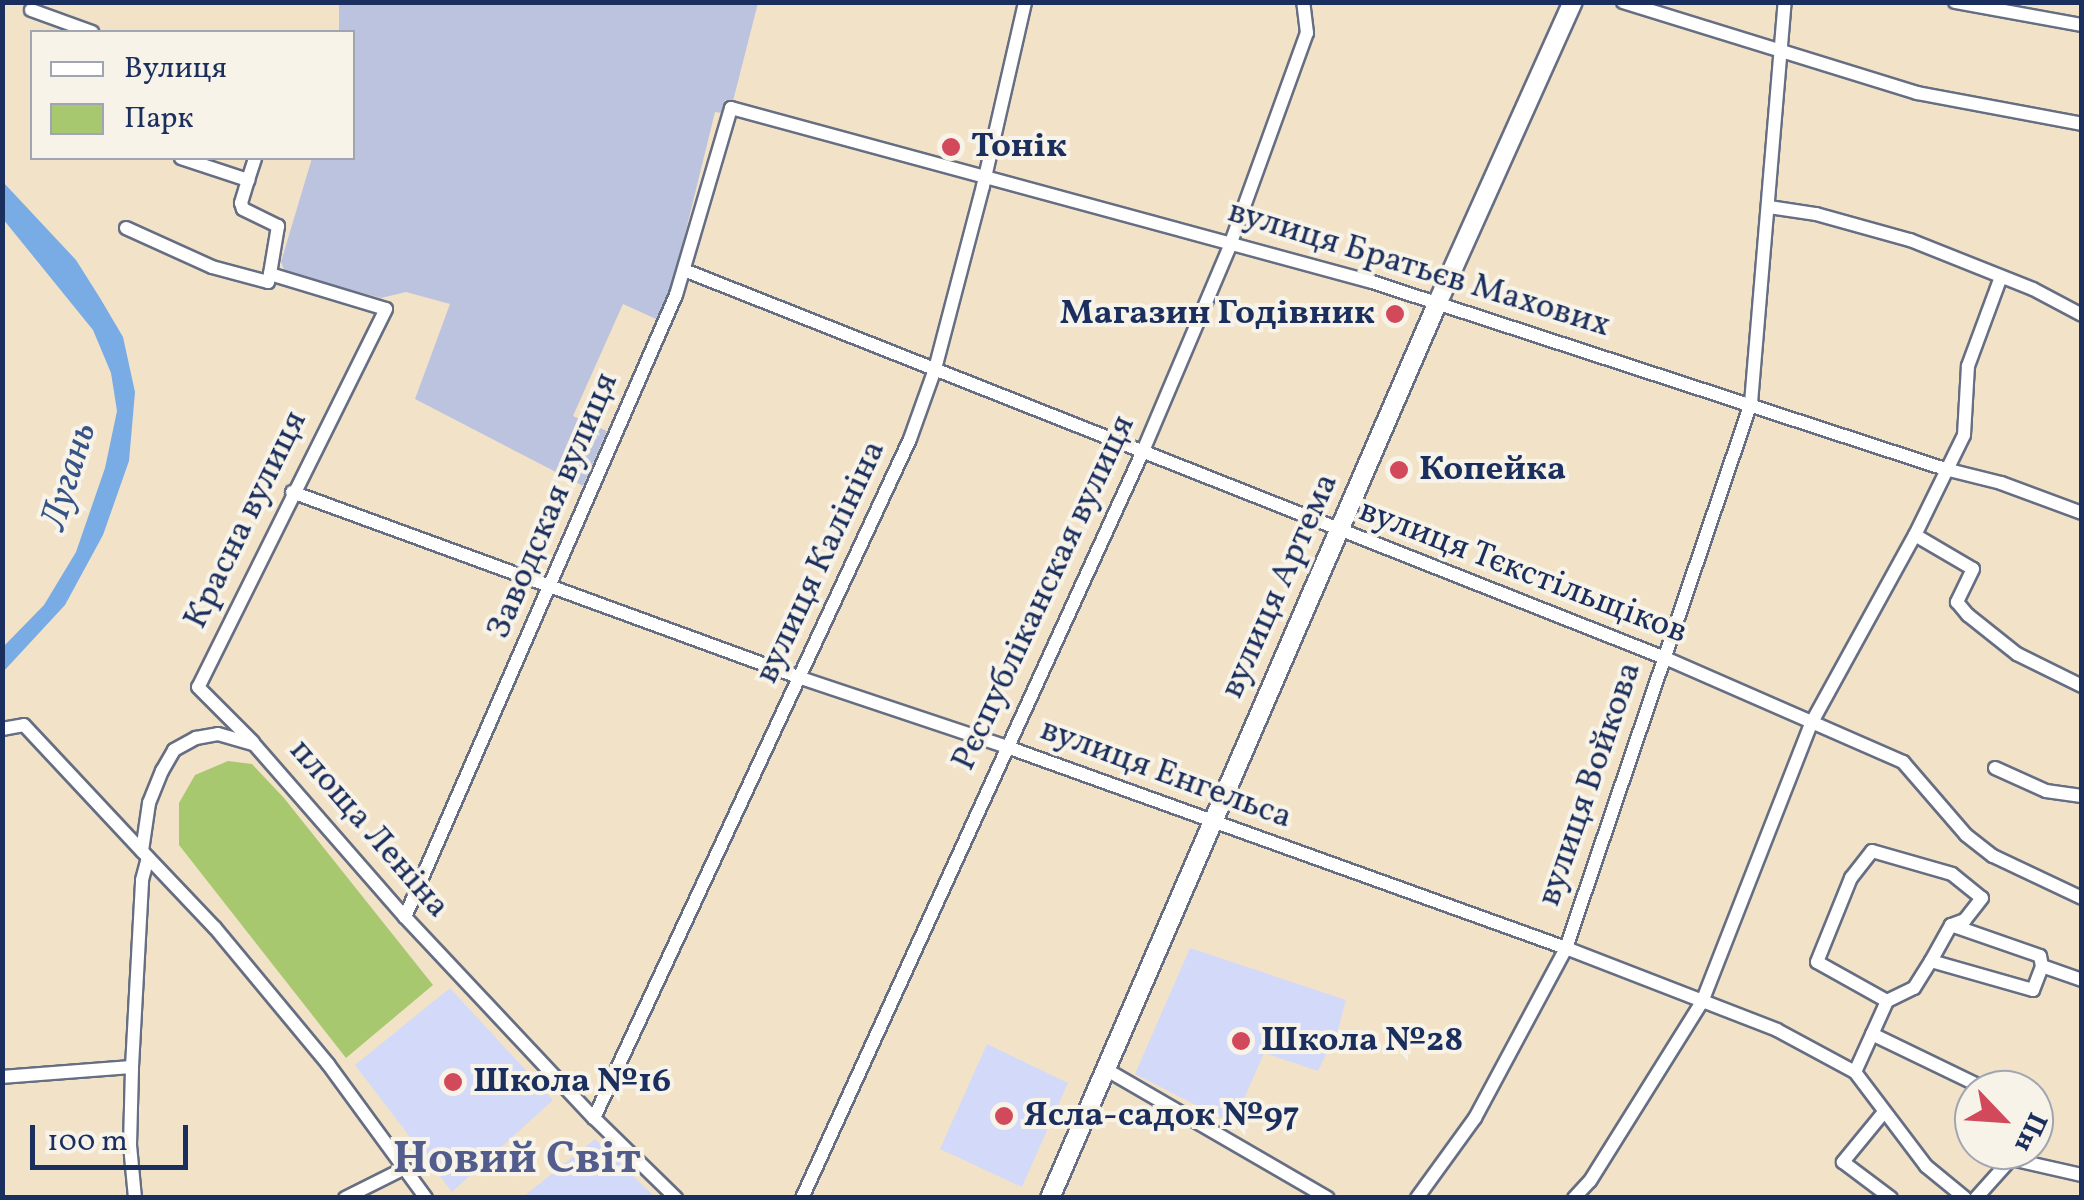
<!DOCTYPE html>
<html>
<head>
<meta charset="utf-8">
<style>
	body { margin:0 }
	#map { position:relative; width:2084px; height:1200px; overflow:hidden; background:#f2e3c8; font-family:Vollkorn,serif }
	div>[style] { position:absolute }
	.built>* { inset:0; background:#d2d9f9 }
	.industrial>* { inset:0; background:#bcc3de }
	.green>* { inset:0; background:#a8c870 }
	.water>* { inset:0; background:#79abe5 }
	.roads { filter:drop-shadow(2px 0 #666e83) drop-shadow(-2px 0 #666e83) drop-shadow(0 2px #666e83) drop-shadow(0 -2px #666e83) }
	.street>* { height:12px; margin:-6px; padding:0 6px; transform-origin:6px; border-radius:6px; background:#fff }
	.secondary>* { height:18px; margin:-9px; padding:0 9px; transform-origin:9px; border-radius:9px; background:#fff }
	.dots>* { width:28px; height:28px; translate:-50% -50%; box-sizing:border-box; border:5px solid #f7f3e8; border-radius:50% }
	span { translate:-50% -50%; white-space:nowrap; text-align:center; line-height:1.15; -webkit-text-stroke:8px #f7f3e8; paint-order:stroke }
	.poi-label { font-size:35px; color:#1b2f5e; font-weight:700 }
	.left { translate:0 -50%; text-align:left }
	.right { translate:-100% -50%; text-align:right }
	.street-label { font-size:35px; color:#1b2f5e }
	.water-label { font-size:38px; color:#375486; font-style:italic }
	.district-label { font-size:45px; color:#535d8d; font-weight:700 }
	.frame { position:absolute; inset:0; border:5px solid #1b2f5e; pointer-events:none }
	.legend { position:absolute; left:30px; top:30px; width:325px; height:130px; box-sizing:border-box; background:#f7f3e8; border:2px solid #9fa5b1; margin:0; padding:12px 18px; list-style:none; font-size:30px; color:#1b2f5e }
	.legend li { display:flex; align-items:center; gap:20px; height:50px }
	.legend b { width:50px; border:2px solid #9fa5b1 }
	.north { position:absolute; left:1954px; top:1070px; width:100px; height:100px; box-sizing:border-box; background:#f7f3e8; border:2px solid #9fa5b1; border-radius:50%; rotate:115deg; font-size:28px; font-weight:700; line-height:40px; text-align:center; color:#1b2f5e }
	.north::after { content:''; display:block; margin:auto; width:35px; height:45px; background:#d1495b; clip-path:polygon(50% 0,100% 100%,50% 72%,0 100%) }
	.scale { position:absolute; left:30px; top:1125px; width:158px; height:45px; box-sizing:border-box; border:5px solid #1b2f5e; border-top:0; padding-left:12px; font-size:30px; line-height:35px; white-space:nowrap; color:#1b2f5e; -webkit-text-stroke:8px #f7f3e8; paint-order:stroke }
</style>
</head>
<body>
<div id="map">
	<div class="built">
		<i style="clip-path:polygon(1190px 948px,1346px 1000px,1338px 1030px,1318px 1071px,1264px 1053px,1233px 1124px,1135px 1074px)"></i>
		<i style="clip-path:polygon(450px 988px,553px 1100px,452px 1192px,355px 1065px)"></i>
		<i style="clip-path:polygon(987px 1044px,1068px 1083px,1022px 1187px,940px 1149px)"></i>
		<i style="clip-path:polygon(595px 1139px,655px 1197px,523px 1197px)"></i>
	</div>
	<div class="industrial">
		<i style="clip-path:polygon(339px 3px,758px 3px,733px 101px,725px 100px,722px 113px,715px 112px,673px 283px,656px 319px,623px 304px,573px 416px,607px 431px,583px 486px,415px 399px,450px 304px,406px 292px,381px 298px,285px 272px,281px 262px,312px 158px,352px 158px,352px 32px,339px 32px)"></i>
	</div>
	<div class="green">
		<i style="clip-path:polygon(228px 761px,252px 764px,284px 798px,433px 985px,346px 1058px,179px 845px,179px 803px,195px 775px)"></i>
	</div>
	<div class="water">
		<i style="clip-path:polygon(3px 182px,76px 260px,100px 298px,123px 337px,135px 392px,129px 461px,103px 535px,65px 605px,3px 672px,3px 647px,44px 605px,76px 552px,105px 468px,117px 411px,111px 373px,93px 330px,3px 219px)"></i>
	</div>
	<div class="roads">
		<div class="street">
			<i style="left:1623px;top:2px;width:308px;rotate:17.2deg"></i>
			<i style="left:1917px;top:93px;width:168px;rotate:10.6deg"></i>
			<i style="left:1955px;top:2px;width:129px;rotate:10.3deg"></i>
			<i style="left:31px;top:10px;width:65px;rotate:19.8deg"></i>
			<i style="left:181px;top:158px;width:71px;rotate:18.2deg"></i>
			<i style="left:248px;top:180px;width:23px;rotate:-72deg"></i>
			<i style="left:248px;top:180px;width:24px;rotate:107deg"></i>
			<i style="left:241px;top:203px;width:6px;rotate:72deg"></i>
			<i style="left:243px;top:209px;width:39px;rotate:26deg"></i>
			<i style="left:278px;top:226px;width:49px;rotate:99.5deg"></i>
			<i style="left:1769px;top:207px;width:48px;rotate:8.5deg"></i>
			<i style="left:1816px;top:214px;width:98px;rotate:15.5deg"></i>
			<i style="left:1910px;top:240px;width:132px;rotate:21.7deg"></i>
			<i style="left:2033px;top:289px;width:55px;rotate:28deg"></i>
			<i style="left:126px;top:228px;width:94px;rotate:24.4deg"></i>
			<i style="left:212px;top:267px;width:58px;rotate:15deg"></i>
			<i style="left:268px;top:282px;width:8px;rotate:-76deg"></i>
			<i style="left:270px;top:274px;width:121px;rotate:16.8deg"></i>
			<i style="left:386px;top:309px;width:422px;rotate:116.4deg"></i>
			<i style="left:198px;top:687px;width:78px;rotate:45deg"></i>
			<i style="left:684px;top:270px;width:1055px;rotate:21.58deg"></i>
			<i style="left:1665px;top:658px;width:260px;rotate:23.6deg"></i>
			<i style="left:1903px;top:762px;width:96px;rotate:49.2deg"></i>
			<i style="left:1966px;top:835px;width:34px;rotate:38deg"></i>
			<i style="left:1993px;top:856px;width:98px;rotate:25.3deg"></i>
			<i style="left:292px;top:492px;width:542px;rotate:20.07deg"></i>
			<i style="left:801px;top:678px;width:217px;rotate:18.5deg"></i>
			<i style="left:1007px;top:747px;width:594px;rotate:19.78deg"></i>
			<i style="left:1566px;top:948px;width:226px;rotate:21.2deg"></i>
			<i style="left:1777px;top:1030px;width:89px;rotate:28.3deg"></i>
			<i style="left:1855px;top:1072px;width:118px;rotate:52.9deg"></i>
			<i style="left:1926px;top:1166px;width:50px;rotate:39.4deg"></i>
			<i style="left:1915px;top:535px;width:67px;rotate:30.4deg"></i>
			<i style="left:1973px;top:569px;width:37px;rotate:116deg"></i>
			<i style="left:1957px;top:602px;width:17px;rotate:50deg"></i>
			<i style="left:1968px;top:615px;width:63px;rotate:38.5deg"></i>
			<i style="left:2017px;top:654px;width:72px;rotate:26.2deg"></i>
			<i style="left:2px;top:729px;width:22px;rotate:-10deg"></i>
			<i style="left:24px;top:725px;width:173px;rotate:46.9deg"></i>
			<i style="left:1995px;top:768px;width:56px;rotate:24.3deg"></i>
			<i style="left:2046px;top:791px;width:36px;rotate:8deg"></i>
			<i style="left:405px;top:917px;width:678px;rotate:-66.46deg"></i>
			<i style="left:676px;top:295px;width:195px;rotate:-73.6deg"></i>
			<i style="left:731px;top:108px;width:664px;rotate:15.19deg"></i>
			<i style="left:1372px;top:282px;width:603px;rotate:18.07deg"></i>
			<i style="left:1945px;top:469px;width:58px;rotate:14deg"></i>
			<i style="left:2001px;top:483px;width:86px;rotate:20.3deg"></i>
			<i style="left:1931px;top:961px;width:41px;rotate:-60.9deg"></i>
			<i style="left:1887px;top:1001px;width:80px;rotate:-150.9deg"></i>
			<i style="left:1817px;top:962px;width:91px;rotate:-68deg"></i>
			<i style="left:1851px;top:878px;width:34px;rotate:-52deg"></i>
			<i style="left:1872px;top:851px;width:83px;rotate:16deg"></i>
			<i style="left:1952px;top:874px;width:38px;rotate:39deg"></i>
			<i style="left:1982px;top:898px;width:28px;rotate:128deg"></i>
			<i style="left:1965px;top:920px;width:15px;rotate:160deg"></i>
			<i style="left:1951px;top:925px;width:94px;rotate:19.2deg"></i>
			<i style="left:2040px;top:956px;width:10px;rotate:79deg"></i>
			<i style="left:2042px;top:966px;width:42px;rotate:19.3deg"></i>
			<i style="left:1872px;top:1034px;width:129px;rotate:25.8deg"></i>
			<i style="left:1107px;top:1070px;width:255px;rotate:30.1deg"></i>
			<i style="left:1855px;top:1072px;width:78px;rotate:-65.7deg"></i>
			<i style="left:1887px;top:1001px;width:30px;rotate:-26deg"></i>
			<i style="left:1914px;top:988px;width:32px;rotate:-58deg"></i>
			<i style="left:1931px;top:961px;width:106px;rotate:15.9deg"></i>
			<i style="left:2033px;top:990px;width:26px;rotate:-69deg"></i>
			<i style="left:2px;top:1077px;width:130px;rotate:-4.4deg"></i>
			<i style="left:1884px;top:1112px;width:65px;rotate:129.4deg"></i>
			<i style="left:1843px;top:1162px;width:60px;rotate:36.9deg"></i>
			<i style="left:594px;top:1118px;width:749px;rotate:-65.04deg"></i>
			<i style="left:910px;top:439px;width:74px;rotate:-70.3deg"></i>
			<i style="left:935px;top:369px;width:189px;rotate:-75.3deg"></i>
			<i style="left:983px;top:186px;width:189px;rotate:-77.1deg"></i>
			<i style="left:2010px;top:1150px;width:9px;rotate:84deg"></i>
			<i style="left:2011px;top:1159px;width:73px;rotate:12.7deg"></i>
			<i style="left:135px;top:1198px;width:53px;rotate:-95.4deg"></i>
			<i style="left:130px;top:1145px;width:78px;rotate:-88.5deg"></i>
			<i style="left:132px;top:1067px;width:187px;rotate:-86.9deg"></i>
			<i style="left:142px;top:880px;width:23px;rotate:-75deg"></i>
			<i style="left:345px;top:1198px;width:67px;rotate:-26.6deg"></i>
			<i style="left:426px;top:1198px;width:166px;rotate:-126.2deg"></i>
			<i style="left:328px;top:1064px;width:177px;rotate:-129.7deg"></i>
			<i style="left:215px;top:928px;width:106px;rotate:-133.5deg"></i>
			<i style="left:142px;top:851px;width:49px;rotate:-81.7deg"></i>
			<i style="left:149px;top:803px;width:35px;rotate:-68deg"></i>
			<i style="left:162px;top:771px;width:24px;rotate:-60deg"></i>
			<i style="left:174px;top:750px;width:25px;rotate:-29deg"></i>
			<i style="left:196px;top:738px;width:22px;rotate:-10deg"></i>
			<i style="left:218px;top:734px;width:37px;rotate:16deg"></i>
			<i style="left:254px;top:744px;width:230px;rotate:48.9deg"></i>
			<i style="left:405px;top:917px;width:276px;rotate:46.8deg"></i>
			<i style="left:594px;top:1118px;width:115px;rotate:44.3deg"></i>
			<i style="left:802px;top:1198px;width:821px;rotate:-65.46deg"></i>
			<i style="left:1143px;top:451px;width:220px;rotate:-67deg"></i>
			<i style="left:1229px;top:248px;width:229px;rotate:-70.1deg"></i>
			<i style="left:1307px;top:33px;width:31px;rotate:-97deg"></i>
			<i style="left:1417px;top:1198px;width:99px;rotate:-54.1deg"></i>
			<i style="left:1475px;top:1118px;width:193px;rotate:-61.8deg"></i>
			<i style="left:1566px;top:948px;width:576px;rotate:-71.25deg"></i>
			<i style="left:1751px;top:403px;width:402px;rotate:-85.2deg"></i>
			<i style="left:1574px;top:1198px;width:23px;rotate:-47deg"></i>
			<i style="left:1590px;top:1181px;width:211px;rotate:-58deg"></i>
			<i style="left:1702px;top:1002px;width:301px;rotate:-68.6deg"></i>
			<i style="left:1812px;top:722px;width:213px;rotate:-61.2deg"></i>
			<i style="left:1915px;top:535px;width:111px;rotate:-63.9deg"></i>
			<i style="left:1964px;top:435px;width:69px;rotate:-86.7deg"></i>
			<i style="left:1968px;top:366px;width:95px;rotate:-69.7deg"></i>
			<i style="left:1976px;top:1198px;width:52px;rotate:-48.1deg"></i>
		</div>
		<div class="secondary">
			<i style="left:1050px;top:1198px;width:974px;rotate:-66.59deg"></i>
			<i style="left:1437px;top:304px;width:331px;rotate:-65.8deg"></i>
		</div>
	</div>
	<div class="dots">
		<i style="left:951px;top:147px;background:#d1495b"></i>
		<i style="left:1395px;top:314px;background:#d1495b"></i>
		<i style="left:1399px;top:470px;background:#d1495b"></i>
		<i style="left:1241px;top:1041px;background:#d1495b"></i>
		<i style="left:453px;top:1082px;background:#d1495b"></i>
		<i style="left:1004px;top:1116px;background:#d1495b"></i>
	</div>
	<div class="poi-label">
		<span class="left" style="left:971px;top:147px">Тонік</span>
		<span class="right" style="left:1375px;top:314px">Магазин Годівник</span>
		<span class="left" style="left:1419px;top:470px">Копейка</span>
		<span class="left" style="left:1261px;top:1041px">Школа №28</span>
		<span class="left" style="left:473px;top:1082px">Школа №16</span>
		<span class="left" style="left:1024px;top:1116px">Ясла-садок №97</span>
	</div>
	<div class="street-label">
		<span style="left:1419px;top:269px;rotate:17deg">вулиця Братьєв Махових</span>
		<span style="left:553px;top:506px;rotate:-67deg">Заводская вулиця</span>
		<span style="left:246px;top:520px;rotate:-64deg">Красна вулиця</span>
		<span style="left:821px;top:562px;rotate:-65deg">вулиця Калініна</span>
		<span style="left:1523px;top:572px;rotate:21deg">вулиця Тєкстільщіков</span>
		<span style="left:1280px;top:586px;rotate:-66deg">вулиця Артема</span>
		<span style="left:1044px;top:593px;rotate:-65deg">Рєспубліканская вулиця</span>
		<span style="left:1166px;top:774px;rotate:20deg">вулиця Енгельса</span>
		<span style="left:1590px;top:784px;rotate:-71deg">вулиця Войкова</span>
		<span style="left:369px;top:829px;rotate:49deg">площа Леніна</span>
	</div>
	<div class="water-label">
		<span style="left:70px;top:477px;rotate:-73deg">Лугань</span>
	</div>
	<div class="district-label">
		<span style="left:517px;top:1161px">Новий Світ</span>
	</div>
	<div class="frame"></div>
	<ul class="legend">
	<li><b style="height:12px;background:#fff"></b>Вулиця</li>
	<li><b style="height:28px;background:#a8c870"></b>Парк</li>
	</ul>
	<div class="north">Пн</div>
	<div class="scale">100 m</div>
</div>
</body>
</html>
